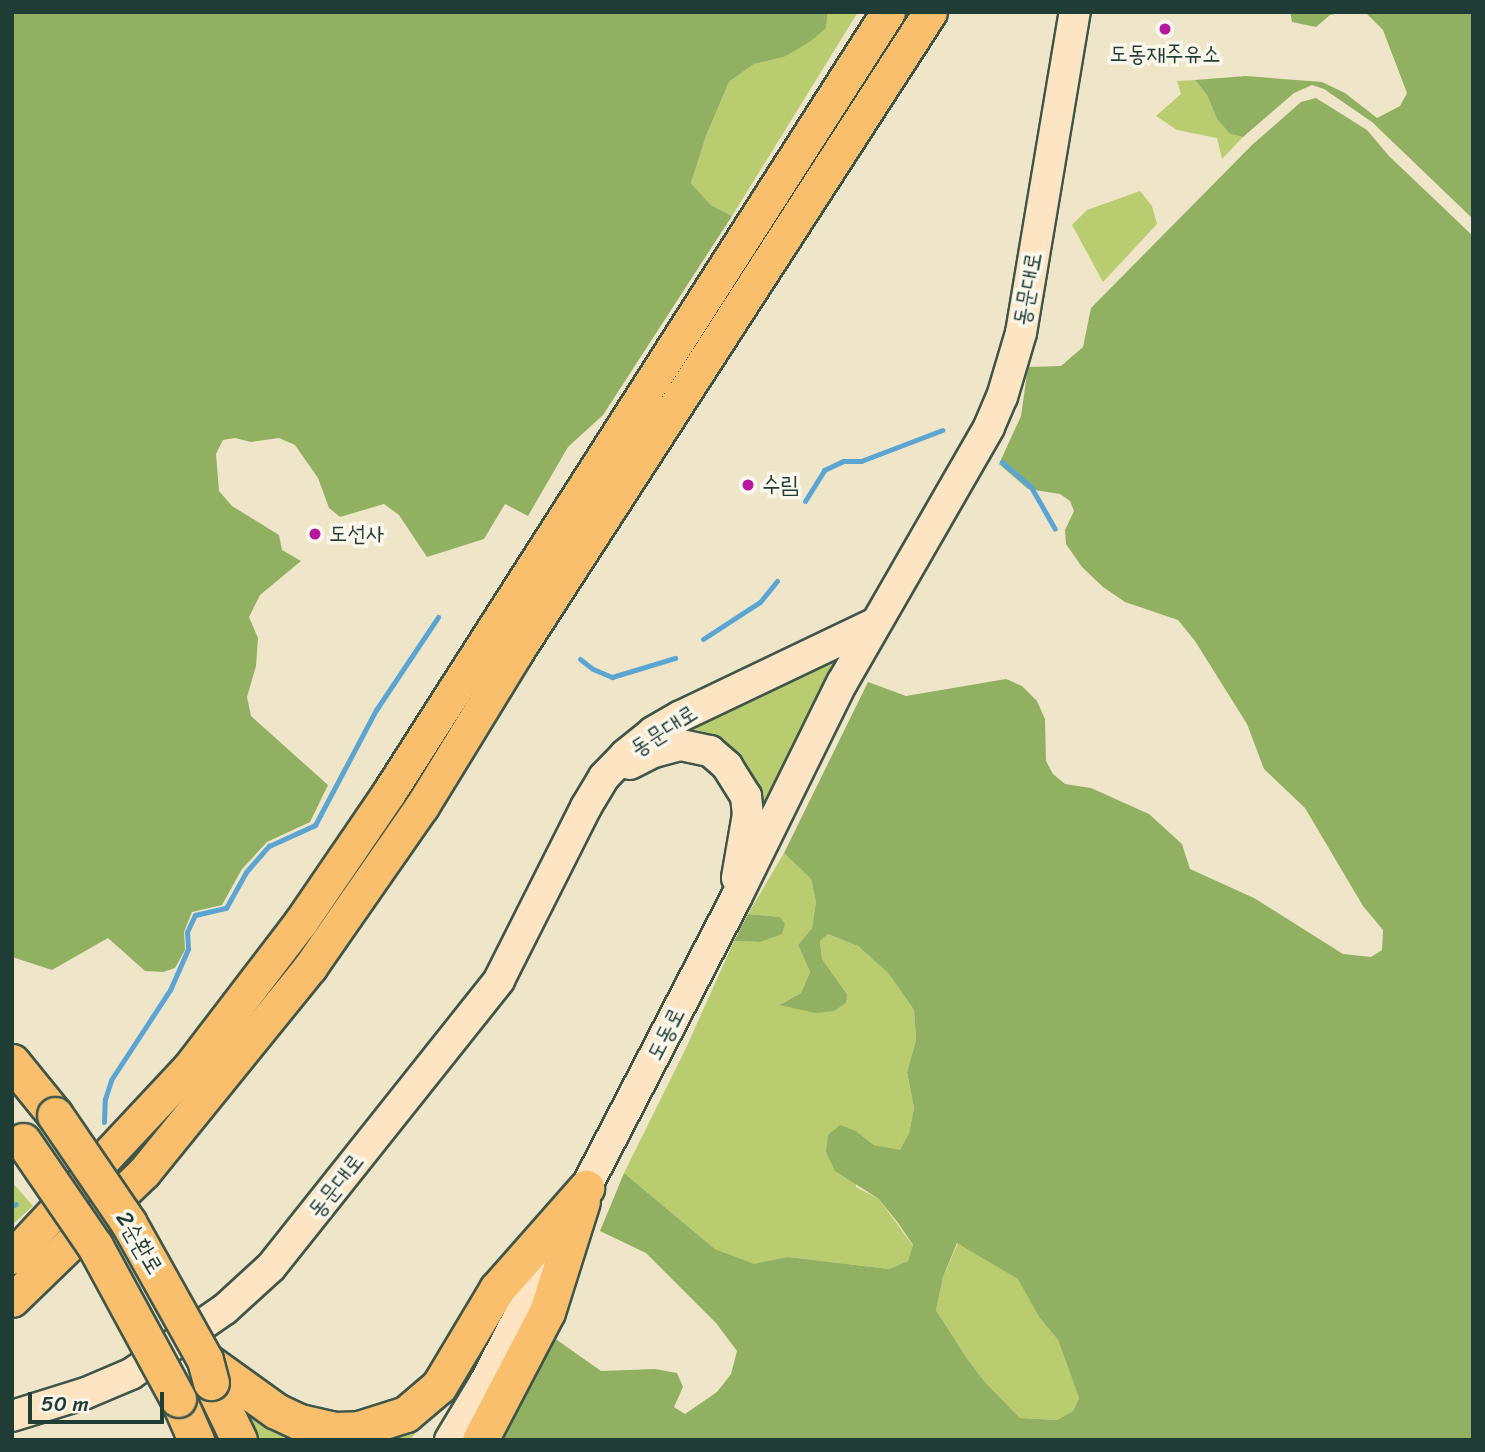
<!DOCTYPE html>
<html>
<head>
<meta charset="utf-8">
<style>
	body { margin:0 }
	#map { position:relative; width:1485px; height:1452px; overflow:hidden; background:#efe6ca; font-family:Sriracha,"Poor Story",sans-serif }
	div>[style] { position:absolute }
	.green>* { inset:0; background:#b9cc70 }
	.forest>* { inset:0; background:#92b062 }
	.stream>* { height:5px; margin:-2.5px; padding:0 2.5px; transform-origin:2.5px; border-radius:2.5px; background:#5ca5d3 }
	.roads { filter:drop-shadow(2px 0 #3e564a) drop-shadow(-2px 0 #3e564a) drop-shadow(0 2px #3e564a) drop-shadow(0 -2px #3e564a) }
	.secondary>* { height:30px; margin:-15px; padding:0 15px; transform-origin:15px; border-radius:15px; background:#fde5c4 }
	.primary>* { height:33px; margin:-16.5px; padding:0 16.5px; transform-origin:16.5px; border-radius:16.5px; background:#f9bf6c }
	.trunk>* { height:35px; margin:-17.5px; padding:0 17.5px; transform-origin:17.5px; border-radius:17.5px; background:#f9bf6c }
	.bridges { filter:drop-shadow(2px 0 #3e564a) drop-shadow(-2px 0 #3e564a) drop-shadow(0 2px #3e564a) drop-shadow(0 -2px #3e564a) }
	.trunk-bridge>* { height:35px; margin:-17.5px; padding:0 17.5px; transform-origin:17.5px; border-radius:17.5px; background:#f9bf6c }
	.dots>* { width:19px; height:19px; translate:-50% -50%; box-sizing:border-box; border:4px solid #fbf7ec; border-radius:50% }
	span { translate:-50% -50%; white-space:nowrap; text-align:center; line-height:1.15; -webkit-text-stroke:7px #fbf7ec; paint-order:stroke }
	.poi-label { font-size:23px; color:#1f3d34 }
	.left { translate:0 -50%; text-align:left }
	.street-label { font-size:23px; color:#1f3d34 }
	.frame { position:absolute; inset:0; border:14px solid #1f3d34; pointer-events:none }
	.scale { position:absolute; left:28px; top:1392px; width:136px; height:32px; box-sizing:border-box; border:4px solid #1f3d34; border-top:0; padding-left:9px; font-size:21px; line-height:24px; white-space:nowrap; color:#1f3d34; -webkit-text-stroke:5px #fbf7ec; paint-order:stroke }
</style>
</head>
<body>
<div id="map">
	<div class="green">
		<i style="clip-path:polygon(828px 12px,858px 12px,732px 216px,711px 205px,691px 183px,706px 136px,729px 82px,754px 64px,784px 57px,826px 28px)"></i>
		<i style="clip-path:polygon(1195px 80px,1207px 95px,1217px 119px,1230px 134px,1243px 137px,1222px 159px,1217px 138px,1177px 130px,1156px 116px,1181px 94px,1177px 81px)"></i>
		<i style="clip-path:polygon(1140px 191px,1152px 206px,1157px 224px,1103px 282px,1072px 225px,1087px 210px)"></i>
		<i style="clip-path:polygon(830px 656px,836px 661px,762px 810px,724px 745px,705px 733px,685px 726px)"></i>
		<i style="clip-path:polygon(784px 853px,811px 879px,816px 902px,812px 928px,798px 945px,810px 972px,801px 993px,780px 1004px,847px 994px,822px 959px,820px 941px,828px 934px,858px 946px,889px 974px,914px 1010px,916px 1040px,907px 1072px,914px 1108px,909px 1133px,900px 1151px,874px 1145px,856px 1131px,856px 1187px,879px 1199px,913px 1246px,908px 1261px,889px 1269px,788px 1257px,754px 1265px,715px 1249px,624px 1173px,686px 1048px,734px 941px,760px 942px,780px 917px,748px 914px)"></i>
		<i style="clip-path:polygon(12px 1182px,33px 1206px,12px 1225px)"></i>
		<i style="clip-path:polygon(958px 1243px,1019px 1279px,1039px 1317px,1058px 1340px,1079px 1398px,1073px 1411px,1057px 1420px,1020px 1418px,984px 1381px,966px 1357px,936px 1310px,943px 1277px)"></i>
		<i style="clip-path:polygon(445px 1396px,410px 1440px,256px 1440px,243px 1411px,248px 1405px,317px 1434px)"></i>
	</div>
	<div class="forest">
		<i style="clip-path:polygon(12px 12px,828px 12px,826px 28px,811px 41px,784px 57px,754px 64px,729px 82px,706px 136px,691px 183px,711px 205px,732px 216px,603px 415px,568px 447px,528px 516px,505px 504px,484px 539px,427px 557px,399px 515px,384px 504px,340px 517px,329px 508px,318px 478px,295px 445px,279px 438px,251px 442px,235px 438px,223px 440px,216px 454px,219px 491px,232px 506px,279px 535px,282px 550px,301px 561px,260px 595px,249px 617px,258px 638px,256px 666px,247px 697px,251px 716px,328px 785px,310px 822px,267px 842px,242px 869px,222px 905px,192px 912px,184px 932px,185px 950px,175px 968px,163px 972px,145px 971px,108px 938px,52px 970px,12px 957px)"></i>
		<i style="clip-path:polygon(1290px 12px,1345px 12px,1330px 15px,1316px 27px,1292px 22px)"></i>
		<i style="clip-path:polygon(1365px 12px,1473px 12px,1473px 219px,1372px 122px,1324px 89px,1312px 85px,1294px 93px,1243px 137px,1230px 134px,1217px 119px,1207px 95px,1195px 80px,1246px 76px,1322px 82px,1345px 93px,1377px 118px,1400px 106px,1407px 93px,1383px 30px)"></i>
		<i style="clip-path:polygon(evenodd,1316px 98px,1367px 130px,1389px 156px,1473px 236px,1473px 1440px,495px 1440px,550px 1335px,601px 1371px,655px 1369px,677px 1373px,683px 1387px,674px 1407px,685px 1414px,717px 1392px,731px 1374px,737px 1351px,716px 1323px,646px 1253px,600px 1231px,624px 1173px,715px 1249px,754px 1264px,788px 1257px,889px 1269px,908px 1261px,913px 1245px,898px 1223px,879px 1199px,835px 1171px,826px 1152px,828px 1135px,840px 1125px,856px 1131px,874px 1145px,900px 1150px,909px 1133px,914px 1108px,907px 1072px,916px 1040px,914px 1010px,889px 974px,858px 946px,828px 934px,820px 941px,822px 959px,847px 994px,846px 1003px,834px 1011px,816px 1013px,779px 1005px,801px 993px,810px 972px,798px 945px,812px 928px,816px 902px,811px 879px,784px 853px,868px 682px,906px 696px,1006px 679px,1022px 686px,1037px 701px,1045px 719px,1046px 761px,1053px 774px,1065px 784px,1091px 788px,1149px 814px,1182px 844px,1190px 869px,1254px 898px,1343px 954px,1371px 957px,1382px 950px,1383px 930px,1363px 906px,1305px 808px,1264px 769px,1247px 724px,1195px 641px,1178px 620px,1125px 602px,1103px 587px,1082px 567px,1066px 544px,1065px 530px,1074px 511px,1070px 501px,1060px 494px,1028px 489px,999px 464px,1021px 416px,1028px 367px,1061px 366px,1083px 347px,1091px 308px,1252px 145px,1301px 102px,1316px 98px,957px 1243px,1018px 1279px,1039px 1317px,1058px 1340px,1079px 1398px,1073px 1411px,1057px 1420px,1020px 1418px,984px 1381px,966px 1357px,936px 1310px,943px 1277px,957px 1243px)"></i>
		<i style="clip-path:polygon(748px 914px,780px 917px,785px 924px,782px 934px,760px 942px,734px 941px)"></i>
	</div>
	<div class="stream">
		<i style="left:1002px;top:462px;width:38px;rotate:41deg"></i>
		<i style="left:1031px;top:487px;width:48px;rotate:60.3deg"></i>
		<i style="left:805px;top:501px;width:36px;rotate:-58deg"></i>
		<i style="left:824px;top:470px;width:21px;rotate:-25deg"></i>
		<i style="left:843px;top:461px;width:18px"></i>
		<i style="left:861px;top:461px;width:87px;rotate:-20.9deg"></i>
		<i style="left:703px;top:639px;width:68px;rotate:-33deg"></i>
		<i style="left:760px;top:602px;width:27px;rotate:-51deg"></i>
		<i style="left:580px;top:659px;width:16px;rotate:38deg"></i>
		<i style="left:593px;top:669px;width:21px;rotate:23deg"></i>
		<i style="left:612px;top:677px;width:66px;rotate:-16.8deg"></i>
		<i style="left:104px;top:1122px;width:23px;rotate:-88deg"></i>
		<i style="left:105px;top:1099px;width:20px;rotate:-72deg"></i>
		<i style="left:111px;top:1080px;width:108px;rotate:-56.8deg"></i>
		<i style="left:170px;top:990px;width:45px;rotate:-66.3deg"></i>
		<i style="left:188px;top:949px;width:17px;rotate:-93deg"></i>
		<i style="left:187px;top:932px;width:19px;rotate:-65deg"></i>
		<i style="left:195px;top:915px;width:32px;rotate:-13deg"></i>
		<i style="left:226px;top:908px;width:41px;rotate:-60.9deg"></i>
		<i style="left:246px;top:872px;width:35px;rotate:-49deg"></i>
		<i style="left:269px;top:846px;width:51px;rotate:-24.5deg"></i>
		<i style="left:315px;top:825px;width:130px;rotate:-62.1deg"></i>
		<i style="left:376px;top:710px;width:112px;rotate:-56.3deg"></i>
		<i style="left:12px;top:1206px;width:4px;rotate:-27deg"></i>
	</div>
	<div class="roads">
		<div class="secondary">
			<i style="left:630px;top:764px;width:27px;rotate:-27deg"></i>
			<i style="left:654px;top:752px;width:28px;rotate:-15deg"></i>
			<i style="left:681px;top:745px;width:30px;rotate:12deg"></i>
			<i style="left:710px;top:751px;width:23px;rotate:41deg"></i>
			<i style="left:727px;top:766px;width:36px;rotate:58deg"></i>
			<i style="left:746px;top:796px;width:18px;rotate:84deg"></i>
			<i style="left:748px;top:814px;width:65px;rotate:99.8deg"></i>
			<i style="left:12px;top:1416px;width:77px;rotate:-17.3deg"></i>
			<i style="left:86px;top:1393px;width:49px;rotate:-22.9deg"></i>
			<i style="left:131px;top:1374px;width:114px;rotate:-34.7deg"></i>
			<i style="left:225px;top:1309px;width:62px;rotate:-42.4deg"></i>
			<i style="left:271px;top:1267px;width:367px;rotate:-51.5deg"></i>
			<i style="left:499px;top:980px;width:194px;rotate:-63.3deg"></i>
			<i style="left:586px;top:807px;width:35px;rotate:-59deg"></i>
			<i style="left:604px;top:777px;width:30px;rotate:-46deg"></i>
			<i style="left:625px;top:755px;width:36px;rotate:-39deg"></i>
			<i style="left:653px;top:732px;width:32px;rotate:-30deg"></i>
			<i style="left:681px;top:716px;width:214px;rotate:-25.5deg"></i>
			<i style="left:450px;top:1440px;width:68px;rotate:-58.9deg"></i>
			<i style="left:485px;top:1382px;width:545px;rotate:-62.59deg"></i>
			<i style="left:736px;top:898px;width:240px;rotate:-63.8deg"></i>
			<i style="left:842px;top:683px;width:295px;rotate:-60.1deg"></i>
			<i style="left:989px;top:427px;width:33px;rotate:-67deg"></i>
			<i style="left:1002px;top:397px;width:67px;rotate:-73.5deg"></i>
			<i style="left:1021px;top:333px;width:326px;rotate:-80.5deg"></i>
		</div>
		<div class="primary">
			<i style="left:12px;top:1257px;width:259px;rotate:-46.9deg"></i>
			<i style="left:189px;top:1068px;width:183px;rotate:-52.6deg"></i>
			<i style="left:300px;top:923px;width:156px;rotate:-55.7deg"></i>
			<i style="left:388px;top:794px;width:928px;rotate:-57.41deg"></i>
			<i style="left:12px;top:1300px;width:184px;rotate:-44.1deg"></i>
			<i style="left:144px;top:1172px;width:264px;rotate:-51deg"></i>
			<i style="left:310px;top:967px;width:196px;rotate:-55.2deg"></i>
			<i style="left:422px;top:806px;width:178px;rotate:-58.5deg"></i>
			<i style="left:515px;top:654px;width:764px;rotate:-57.12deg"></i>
		</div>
		<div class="trunk">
			<i style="left:12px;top:1062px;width:68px;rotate:50.9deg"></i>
			<i style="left:205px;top:1360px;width:87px;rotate:35.7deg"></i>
			<i style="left:276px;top:1411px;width:26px;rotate:25deg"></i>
			<i style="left:300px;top:1422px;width:35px;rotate:13deg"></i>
			<i style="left:334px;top:1430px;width:25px;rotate:-2deg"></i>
			<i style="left:359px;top:1429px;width:49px;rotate:-17.7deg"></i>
			<i style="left:406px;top:1414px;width:43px;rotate:-40.3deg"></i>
			<i style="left:439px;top:1386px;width:113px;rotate:-59.1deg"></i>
			<i style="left:497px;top:1289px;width:135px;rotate:-48.6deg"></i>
			<i style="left:211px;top:1382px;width:64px;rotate:64.2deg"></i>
			<i style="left:178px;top:1399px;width:45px;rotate:66.3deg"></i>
			<i style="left:480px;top:1440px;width:144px;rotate:-62.4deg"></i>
			<i style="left:547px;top:1312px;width:116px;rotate:-72.5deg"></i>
		</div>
	</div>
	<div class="bridges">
		<div class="trunk-bridge">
			<i style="left:55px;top:1115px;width:130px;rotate:55.7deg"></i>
			<i style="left:128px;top:1222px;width:158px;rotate:60.8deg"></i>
			<i style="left:205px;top:1360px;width:23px;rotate:75deg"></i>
			<i style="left:23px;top:1141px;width:127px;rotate:55.6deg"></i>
			<i style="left:95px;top:1246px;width:174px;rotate:61.5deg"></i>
		</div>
	</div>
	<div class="dots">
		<i style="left:1165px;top:29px;background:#b5179e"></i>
		<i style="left:748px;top:485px;background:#b5179e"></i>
		<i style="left:315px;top:534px;background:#b5179e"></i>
	</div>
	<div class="poi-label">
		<span style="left:1165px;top:54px">도동재주유소</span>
		<span class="left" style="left:762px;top:485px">수림</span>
		<span class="left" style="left:329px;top:534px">도선사</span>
	</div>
	<div class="street-label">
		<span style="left:1028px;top:289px;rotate:-80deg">동문대로</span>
		<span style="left:664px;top:731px;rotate:-33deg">동문대로</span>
		<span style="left:666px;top:1034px;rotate:-63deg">도동로</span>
		<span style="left:336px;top:1186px;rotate:-52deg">동문대로</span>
		<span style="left:139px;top:1243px;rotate:59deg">2순환로</span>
	</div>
	<div class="frame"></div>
	<div class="scale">50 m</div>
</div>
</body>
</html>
